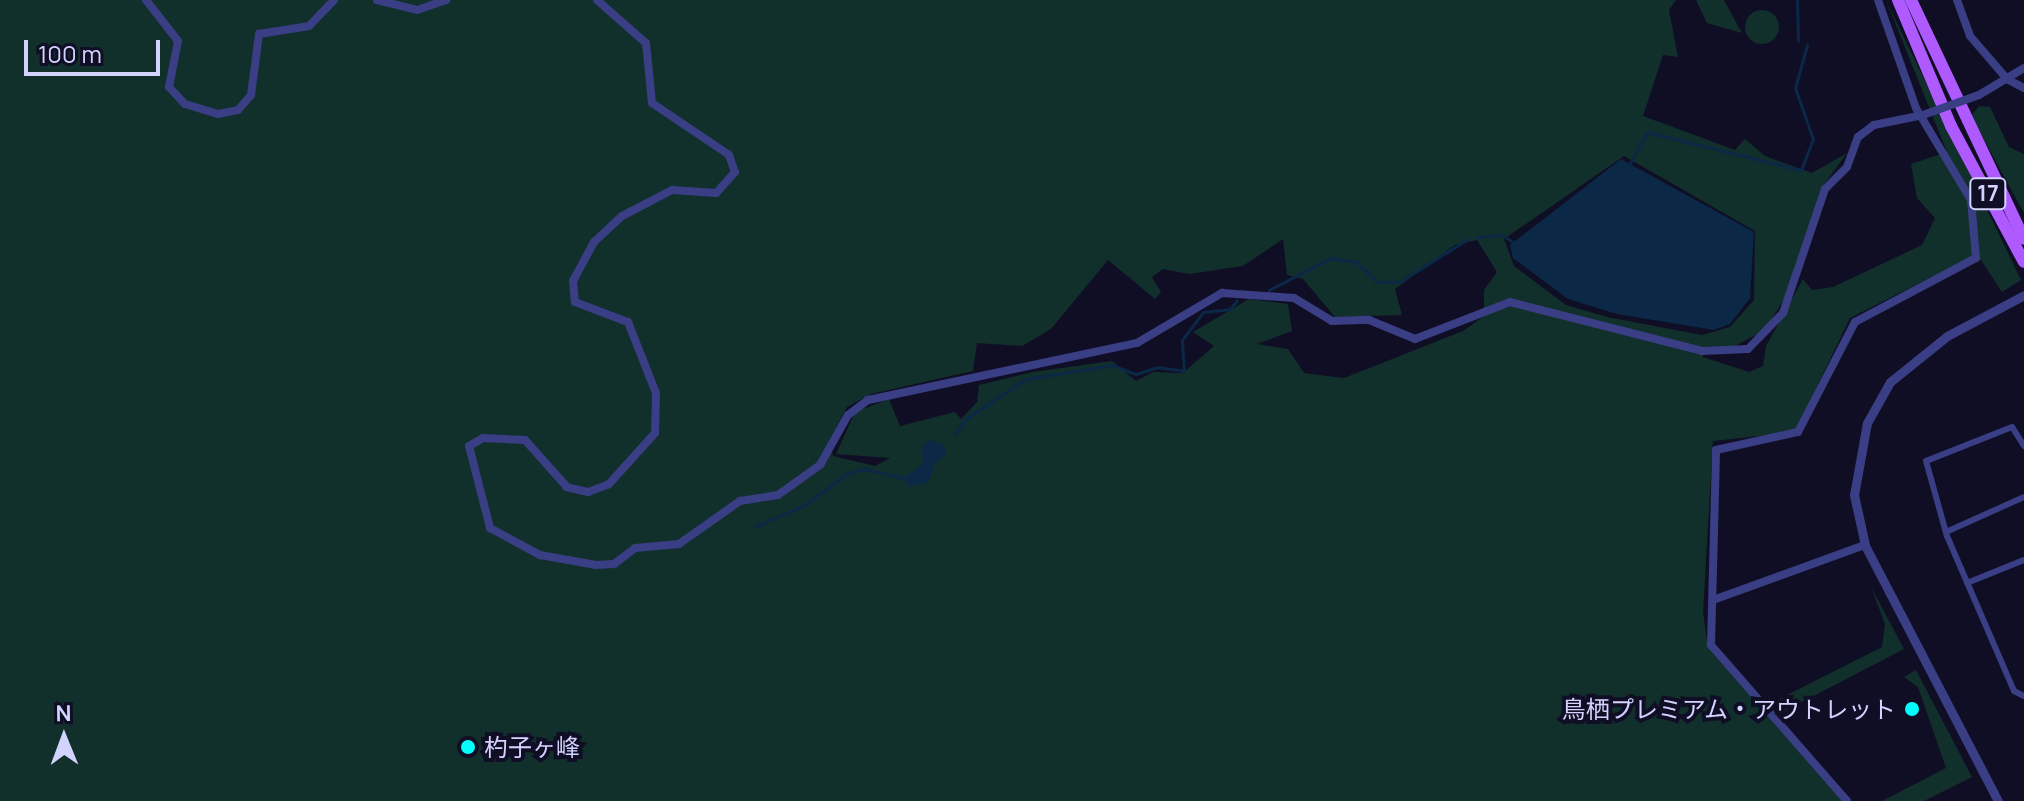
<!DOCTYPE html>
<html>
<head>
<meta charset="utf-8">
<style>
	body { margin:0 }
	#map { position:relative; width:2024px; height:801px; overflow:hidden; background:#100e25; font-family:Manrope,"Noto Sans JP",sans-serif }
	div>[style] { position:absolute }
	.green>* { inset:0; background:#112f2b }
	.round { border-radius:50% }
	.water>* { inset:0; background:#0b2847 }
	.stream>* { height:3px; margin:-1.5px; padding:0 1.5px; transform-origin:1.5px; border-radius:1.5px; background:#0b2847 }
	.pedestrian>* { height:6px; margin:-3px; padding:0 3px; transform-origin:3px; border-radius:3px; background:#393e85 }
	.minor>* { height:8px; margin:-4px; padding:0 4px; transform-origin:4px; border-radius:4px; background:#393e85 }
	.tertiary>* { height:9px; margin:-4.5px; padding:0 4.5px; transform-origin:4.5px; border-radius:4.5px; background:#393e85 }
	.primary>* { height:12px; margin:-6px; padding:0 6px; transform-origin:6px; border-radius:6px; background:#af5aff }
	.minor-bridge>* { height:8px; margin:-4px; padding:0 4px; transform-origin:4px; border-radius:4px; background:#393e85 }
	.dots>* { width:22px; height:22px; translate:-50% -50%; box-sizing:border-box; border:4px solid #100e25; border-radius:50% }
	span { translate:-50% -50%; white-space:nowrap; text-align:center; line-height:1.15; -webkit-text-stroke:8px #100e25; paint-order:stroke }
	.shield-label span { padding:2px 6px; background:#100e25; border:2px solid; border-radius:6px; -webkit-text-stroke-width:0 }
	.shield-label { font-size:22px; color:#d3d3ff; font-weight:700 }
	.poi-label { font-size:24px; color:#d3d3ff }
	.right { translate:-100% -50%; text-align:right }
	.left { translate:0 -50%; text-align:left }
	.north { position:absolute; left:24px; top:697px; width:80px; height:80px; -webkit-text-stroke:6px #100e25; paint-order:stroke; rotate:359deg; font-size:22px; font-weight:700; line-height:32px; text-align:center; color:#d3d3ff }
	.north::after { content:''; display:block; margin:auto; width:28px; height:36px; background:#d3d3ff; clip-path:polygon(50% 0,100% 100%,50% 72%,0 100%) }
	.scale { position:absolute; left:24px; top:40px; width:136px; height:36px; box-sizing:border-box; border:4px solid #d3d3ff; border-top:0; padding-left:10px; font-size:24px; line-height:28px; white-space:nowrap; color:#d3d3ff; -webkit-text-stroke:6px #100e25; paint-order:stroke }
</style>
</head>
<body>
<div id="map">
	<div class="green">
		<i style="clip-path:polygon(evenodd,0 0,1676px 0,1669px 10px,1678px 57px,1663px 55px,1643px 116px,1735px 150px,1745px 139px,1765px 156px,1812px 173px,1847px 153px,1823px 186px,1795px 281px,1765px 330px,1735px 346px,1703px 347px,1703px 357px,1749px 372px,1763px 366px,1766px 346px,1803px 279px,1812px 290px,1833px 287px,1922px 245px,1935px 218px,1917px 198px,1911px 164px,1947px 152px,1886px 0,2021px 280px,2002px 292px,1977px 254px,1850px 318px,1795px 432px,1713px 441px,1703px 612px,1708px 648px,1843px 801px,0 801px,0 0,1624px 156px,1755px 231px,1754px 300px,1730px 327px,1702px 335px,1607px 317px,1566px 305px,1514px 266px,1504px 239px,1624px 156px,0 0,1283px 239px,1287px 275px,1303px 279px,1335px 317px,1402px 315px,1395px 289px,1455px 245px,1477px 240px,1497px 272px,1484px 290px,1484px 316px,1463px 331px,1344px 378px,1304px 373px,1288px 349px,1257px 344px,1292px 331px,1288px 304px,1249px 299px,1193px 332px,1214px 346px,1183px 373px,1153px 372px,1136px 381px,1112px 361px,1033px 372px,979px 385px,977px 402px,961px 419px,955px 412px,900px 426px,889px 399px,855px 412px,836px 454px,890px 458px,875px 466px,833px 456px,829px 441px,847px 407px,871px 394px,973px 371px,977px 343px,1022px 346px,1051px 329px,1108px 260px,1155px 299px,1161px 292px,1152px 277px,1163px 269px,1189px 274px,1243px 266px,1283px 239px)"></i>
		<i style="clip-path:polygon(1696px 0,1724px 0,1742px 33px,1707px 23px)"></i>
		<i class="round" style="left:1745px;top:10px;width:34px;height:34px"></i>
		<i style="clip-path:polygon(1979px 106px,1990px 107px,2009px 147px,2024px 154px,2024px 213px,1971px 116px)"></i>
		<i style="clip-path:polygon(1871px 587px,1904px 649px,1781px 713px,1773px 702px,1882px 647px,1885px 624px)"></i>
		<i style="clip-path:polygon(1916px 670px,1972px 777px,1924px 801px,1882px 801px,1946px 768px,1918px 687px,1904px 677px)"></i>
	</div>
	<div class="water">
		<i style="clip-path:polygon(1621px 159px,1754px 232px,1750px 298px,1730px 324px,1714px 330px,1617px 314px,1568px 299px,1513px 258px,1510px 245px)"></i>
		<i style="clip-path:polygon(930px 440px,944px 445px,946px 455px,935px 463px,928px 483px,908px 486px,904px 478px,923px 464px,922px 447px)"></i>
	</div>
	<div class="stream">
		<i style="left:1797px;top:0;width:41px;rotate:88.6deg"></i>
		<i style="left:1629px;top:165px;width:38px;rotate:-61deg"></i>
		<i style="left:1647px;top:132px;width:159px;rotate:13.9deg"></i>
		<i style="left:1801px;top:170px;width:33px;rotate:-69deg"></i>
		<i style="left:1813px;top:139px;width:54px;rotate:-109.4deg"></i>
		<i style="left:1795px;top:88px;width:45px;rotate:-74.4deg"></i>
		<i style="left:1477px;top:237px;width:25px;rotate:-5deg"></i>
		<i style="left:1502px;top:235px;width:15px;rotate:32deg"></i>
		<i style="left:1269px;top:290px;width:70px;rotate:-27.3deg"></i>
		<i style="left:1331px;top:258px;width:25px;rotate:9deg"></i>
		<i style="left:1356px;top:262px;width:29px;rotate:44deg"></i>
		<i style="left:1377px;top:282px;width:22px"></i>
		<i style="left:1399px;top:282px;width:81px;rotate:-31.9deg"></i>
		<i style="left:955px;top:435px;width:17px;rotate:-59deg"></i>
		<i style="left:964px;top:420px;width:74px;rotate:-33.5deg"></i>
		<i style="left:1026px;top:379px;width:87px;rotate:-9.2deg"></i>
		<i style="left:1112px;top:365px;width:26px;rotate:21deg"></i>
		<i style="left:1136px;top:374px;width:22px;rotate:-18deg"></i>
		<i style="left:1157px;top:367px;width:27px;rotate:8deg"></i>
		<i style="left:1184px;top:371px;width:31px;rotate:-94deg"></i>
		<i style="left:1182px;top:340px;width:35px;rotate:-53deg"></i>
		<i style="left:1203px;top:312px;width:27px;rotate:-6deg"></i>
		<i style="left:1230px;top:309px;width:11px;rotate:-52deg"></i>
		<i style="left:756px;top:526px;width:51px;rotate:-23.1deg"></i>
		<i style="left:803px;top:506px;width:54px;rotate:-36.7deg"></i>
		<i style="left:846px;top:474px;width:19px;rotate:-16deg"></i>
		<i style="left:864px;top:469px;width:41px;rotate:12.7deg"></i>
	</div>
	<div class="pedestrian">
		<i style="left:2024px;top:446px;width:22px;rotate:-122deg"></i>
		<i style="left:2012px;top:427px;width:92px;rotate:158.4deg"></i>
		<i style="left:1926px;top:461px;width:78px;rotate:74.4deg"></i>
		<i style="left:1947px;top:536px;width:169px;rotate:66.6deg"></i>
		<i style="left:2014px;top:691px;width:11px;rotate:27deg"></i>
		<i style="left:1946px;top:532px;width:85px;rotate:-24.2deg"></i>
		<i style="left:1967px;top:583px;width:61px;rotate:-22deg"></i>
	</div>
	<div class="minor">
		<i style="left:146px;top:0;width:52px;rotate:52deg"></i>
		<i style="left:178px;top:41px;width:47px;rotate:101.1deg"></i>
		<i style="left:169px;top:87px;width:23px;rotate:47deg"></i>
		<i style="left:185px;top:104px;width:34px;rotate:17deg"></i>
		<i style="left:218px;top:114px;width:20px;rotate:-11deg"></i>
		<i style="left:238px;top:110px;width:20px;rotate:-49deg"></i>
		<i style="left:251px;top:95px;width:62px;rotate:-82.5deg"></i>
		<i style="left:259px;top:34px;width:51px;rotate:-9.1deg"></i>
		<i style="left:309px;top:26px;width:36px;rotate:-46deg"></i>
		<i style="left:377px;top:0;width:41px;rotate:14deg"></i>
		<i style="left:417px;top:10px;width:31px;rotate:-19deg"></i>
		<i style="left:597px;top:0;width:65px;rotate:41.3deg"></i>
		<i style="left:646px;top:43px;width:60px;rotate:84.3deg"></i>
		<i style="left:652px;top:103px;width:93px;rotate:34deg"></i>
		<i style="left:729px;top:155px;width:18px;rotate:71deg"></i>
		<i style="left:735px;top:172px;width:28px;rotate:132deg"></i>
		<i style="left:716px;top:193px;width:44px;rotate:-176.1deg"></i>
		<i style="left:672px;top:190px;width:56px;rotate:152.5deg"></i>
		<i style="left:622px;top:216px;width:38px;rotate:137deg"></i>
		<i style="left:594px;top:242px;width:44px;rotate:118.3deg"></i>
		<i style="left:573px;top:281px;width:21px;rotate:85deg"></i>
		<i style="left:575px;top:302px;width:57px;rotate:20.7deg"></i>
		<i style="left:628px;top:322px;width:76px;rotate:68.5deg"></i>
		<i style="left:656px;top:393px;width:40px;rotate:91.4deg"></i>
		<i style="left:655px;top:433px;width:69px;rotate:132deg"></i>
		<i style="left:609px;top:484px;width:22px;rotate:159deg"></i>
		<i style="left:588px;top:492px;width:22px;rotate:-167deg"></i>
		<i style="left:567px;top:487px;width:63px;rotate:-131.8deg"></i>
		<i style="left:525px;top:440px;width:42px;rotate:-177.3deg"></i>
		<i style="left:483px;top:438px;width:16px;rotate:150deg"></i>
		<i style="left:469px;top:446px;width:85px;rotate:75.6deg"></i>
		<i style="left:490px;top:528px;width:57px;rotate:28.4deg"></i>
		<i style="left:540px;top:555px;width:57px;rotate:10.1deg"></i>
		<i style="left:596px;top:565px;width:18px;rotate:-3deg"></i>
		<i style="left:614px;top:564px;width:26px;rotate:-37deg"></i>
		<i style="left:635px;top:548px;width:44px;rotate:-5.2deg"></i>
		<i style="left:679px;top:544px;width:75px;rotate:-35.2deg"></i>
		<i style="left:740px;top:501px;width:38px;rotate:-9deg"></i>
		<i style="left:778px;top:495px;width:52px;rotate:-35.5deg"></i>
		<i style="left:820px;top:465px;width:57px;rotate:-60.8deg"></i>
		<i style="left:848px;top:415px;width:25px;rotate:-37deg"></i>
		<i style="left:868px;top:400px;width:275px;rotate:-12deg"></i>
		<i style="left:1137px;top:343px;width:99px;rotate:-30.5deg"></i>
		<i style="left:1222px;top:293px;width:72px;rotate:4deg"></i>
		<i style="left:1294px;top:298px;width:44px;rotate:31.2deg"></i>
		<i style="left:1332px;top:321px;width:37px;rotate:-2deg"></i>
		<i style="left:1369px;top:320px;width:50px;rotate:22.4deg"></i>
		<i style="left:1415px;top:339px;width:102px;rotate:-21.3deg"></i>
		<i style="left:1510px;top:302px;width:198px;rotate:14.3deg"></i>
		<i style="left:1702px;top:351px;width:46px;rotate:-2.5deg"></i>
		<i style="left:1748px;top:349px;width:50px;rotate:-45.8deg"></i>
		<i style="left:1783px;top:313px;width:131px;rotate:-71.3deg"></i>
		<i style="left:1825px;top:189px;width:31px;rotate:-45deg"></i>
		<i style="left:1847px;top:167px;width:32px;rotate:-70deg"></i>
		<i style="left:1858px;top:137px;width:20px;rotate:-37deg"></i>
		<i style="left:1874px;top:125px;width:50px;rotate:-11.5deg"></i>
		<i style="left:1957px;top:0;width:38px;rotate:70deg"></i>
		<i style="left:1970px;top:36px;width:57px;rotate:49.3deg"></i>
		<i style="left:2007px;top:79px;width:19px;rotate:28deg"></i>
		<i style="left:1979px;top:95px;width:52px;rotate:-31deg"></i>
		<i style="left:1713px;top:600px;width:162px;rotate:-19.9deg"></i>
		<i style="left:1847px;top:801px;width:207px;rotate:-131.1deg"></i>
		<i style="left:1711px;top:645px;width:195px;rotate:-88.5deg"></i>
		<i style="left:1716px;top:450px;width:84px;rotate:-12.4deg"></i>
		<i style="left:1798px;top:432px;width:124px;rotate:-62.6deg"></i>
		<i style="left:1855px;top:322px;width:137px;rotate:-27.9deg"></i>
		<i style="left:1976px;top:258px;width:58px;rotate:-94.9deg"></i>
		<i style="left:1971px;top:200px;width:107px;rotate:-120.9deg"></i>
		<i style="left:1916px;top:108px;width:114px;rotate:-109.4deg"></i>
	</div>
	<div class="tertiary">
		<i style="left:1998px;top:801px;width:288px;rotate:-117.5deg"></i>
		<i style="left:1865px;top:545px;width:51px;rotate:-102.4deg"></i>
		<i style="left:1854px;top:495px;width:73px;rotate:-79.8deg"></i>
		<i style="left:1867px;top:423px;width:47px;rotate:-60.7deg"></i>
		<i style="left:1890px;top:382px;width:73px;rotate:-38.9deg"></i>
		<i style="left:1947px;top:336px;width:87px;rotate:-28deg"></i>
	</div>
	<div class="primary">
		<i style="left:1898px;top:0;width:137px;rotate:67.2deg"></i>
		<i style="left:1951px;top:126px;width:154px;rotate:61.8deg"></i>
		<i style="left:1911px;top:0;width:264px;rotate:64.7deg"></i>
	</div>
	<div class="minor-bridge">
		<i style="left:1923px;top:115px;width:59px;rotate:-19.7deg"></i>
	</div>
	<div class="dots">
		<i style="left:1912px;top:709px;background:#00fefc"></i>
		<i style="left:468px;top:747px;background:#00fefc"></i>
	</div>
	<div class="shield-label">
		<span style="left:1988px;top:194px">17</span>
	</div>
	<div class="poi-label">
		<span class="right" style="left:1896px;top:709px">鳥栖プレミアム・アウトレット</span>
		<span class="left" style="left:484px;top:747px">杓子ヶ峰</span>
	</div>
	<div class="north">N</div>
	<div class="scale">100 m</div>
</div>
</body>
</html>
